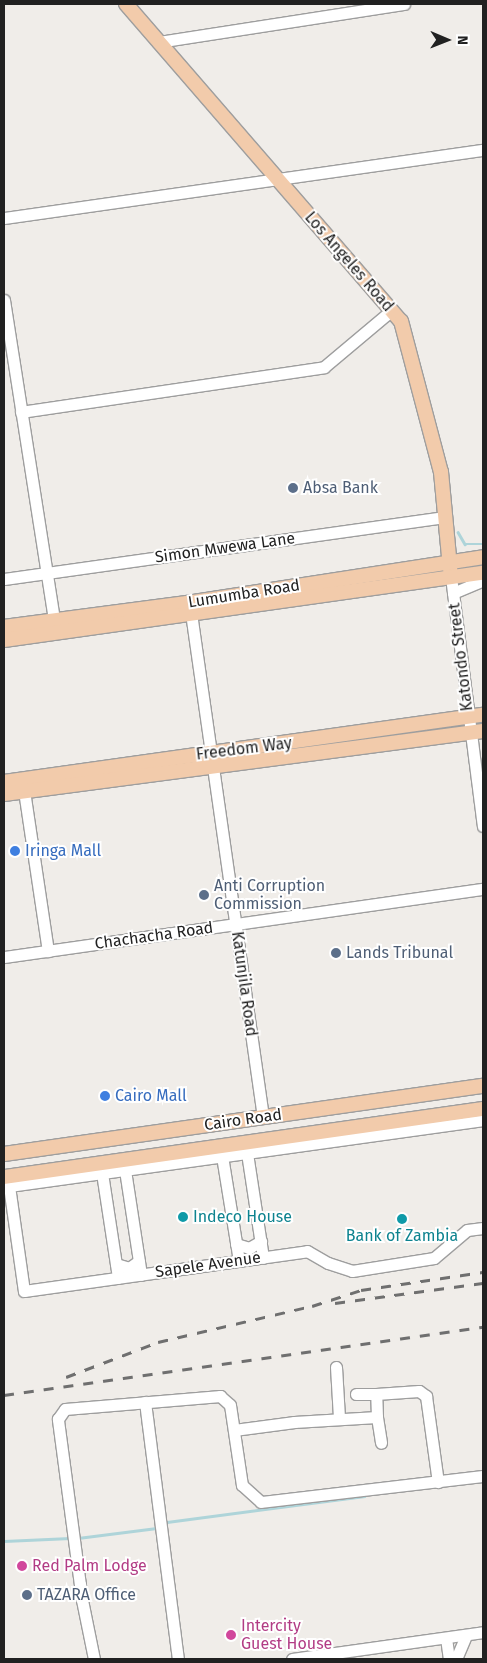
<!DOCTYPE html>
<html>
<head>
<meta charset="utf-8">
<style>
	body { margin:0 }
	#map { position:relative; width:487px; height:1663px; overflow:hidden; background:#f0ede9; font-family:"Fira Sans",sans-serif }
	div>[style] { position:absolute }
	.stream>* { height:2.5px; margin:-1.25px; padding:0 1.25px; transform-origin:1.25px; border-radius:1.25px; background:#aed4d9 }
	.roads { filter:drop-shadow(1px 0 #9e9e9e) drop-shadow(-1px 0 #9e9e9e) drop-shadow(0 1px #9e9e9e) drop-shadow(0 -1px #9e9e9e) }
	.minor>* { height:11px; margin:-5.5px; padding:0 5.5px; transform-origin:5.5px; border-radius:5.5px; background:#fff }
	.major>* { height:14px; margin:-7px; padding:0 7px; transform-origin:7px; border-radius:7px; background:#f2cbab }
	.rail>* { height:2.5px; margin-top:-1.25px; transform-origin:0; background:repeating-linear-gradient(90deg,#6f6f6f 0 10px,transparent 0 20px) }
	.dots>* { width:14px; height:14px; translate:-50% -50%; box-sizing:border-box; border:2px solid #fff; border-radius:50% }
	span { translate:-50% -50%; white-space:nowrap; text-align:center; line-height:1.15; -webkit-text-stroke:4px #fff; paint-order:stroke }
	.street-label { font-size:16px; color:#212121 }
	.service-label { font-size:16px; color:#4e5e75 }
	.left { translate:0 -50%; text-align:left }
	.shop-label { font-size:16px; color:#366cbe }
	.culture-label { font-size:16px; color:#0d838f }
	.hotel-label { font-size:16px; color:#b23c85 }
	.frame { position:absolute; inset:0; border:5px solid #212121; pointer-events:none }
	.north { position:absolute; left:422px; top:15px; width:50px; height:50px; -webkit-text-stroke:4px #fff; paint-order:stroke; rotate:91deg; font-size:14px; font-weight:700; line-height:20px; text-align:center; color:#212121 }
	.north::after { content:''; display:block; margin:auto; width:18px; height:22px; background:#212121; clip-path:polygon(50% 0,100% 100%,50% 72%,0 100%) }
</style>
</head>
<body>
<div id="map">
	<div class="stream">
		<i style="left:458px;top:532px;width:14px;rotate:60deg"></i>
		<i style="left:465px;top:544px;width:18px"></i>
		<i style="left:167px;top:1522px;width:199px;rotate:-7.5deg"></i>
		<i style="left:78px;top:1538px;width:79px;rotate:-7.3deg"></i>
		<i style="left:4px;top:1541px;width:66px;rotate:-2.6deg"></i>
	</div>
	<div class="roads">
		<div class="minor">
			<i style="left:158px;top:42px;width:249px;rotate:-8.8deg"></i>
			<i style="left:4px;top:218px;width:484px;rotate:-8.1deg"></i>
			<i style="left:4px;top:300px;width:324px;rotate:81.1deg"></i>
			<i style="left:21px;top:412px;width:306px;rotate:-8.4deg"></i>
			<i style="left:324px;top:367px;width:89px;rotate:-40deg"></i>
			<i style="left:451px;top:577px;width:251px;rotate:82.7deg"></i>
			<i style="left:4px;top:579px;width:445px;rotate:-8deg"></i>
			<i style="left:453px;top:593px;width:33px;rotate:-23deg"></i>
			<i style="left:191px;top:613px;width:509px;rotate:81.87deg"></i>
			<i style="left:23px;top:784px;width:169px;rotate:81.5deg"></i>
			<i style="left:4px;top:957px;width:484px;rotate:-8.1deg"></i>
			<i style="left:247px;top:1153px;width:106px;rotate:81.3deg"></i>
			<i style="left:222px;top:1156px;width:106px;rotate:80.8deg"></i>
			<i style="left:125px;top:1170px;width:106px;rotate:81.3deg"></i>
			<i style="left:102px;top:1173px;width:106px;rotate:81.3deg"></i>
			<i style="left:4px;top:1184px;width:5px;rotate:22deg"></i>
			<i style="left:9px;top:1186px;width:479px;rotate:-7.9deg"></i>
			<i style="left:9px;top:1186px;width:106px;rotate:81.9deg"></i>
			<i style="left:24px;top:1291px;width:286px;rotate:-8deg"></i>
			<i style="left:307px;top:1251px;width:24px;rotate:30deg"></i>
			<i style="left:328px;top:1263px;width:25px;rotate:18deg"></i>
			<i style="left:352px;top:1271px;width:83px;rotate:-9deg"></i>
			<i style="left:434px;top:1258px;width:43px;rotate:-40.3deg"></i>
			<i style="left:467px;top:1230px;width:16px;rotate:-7deg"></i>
			<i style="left:236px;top:1244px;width:14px;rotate:17deg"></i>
			<i style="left:249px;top:1248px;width:14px;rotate:-30deg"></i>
			<i style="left:116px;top:1264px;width:14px;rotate:17deg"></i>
			<i style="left:129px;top:1268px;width:12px;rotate:-35deg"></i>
			<i style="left:336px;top:1367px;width:51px;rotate:86.6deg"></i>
			<i style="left:356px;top:1394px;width:20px"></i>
			<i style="left:145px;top:1402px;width:259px;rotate:82.7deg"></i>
			<i style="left:377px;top:1417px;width:26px;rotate:81deg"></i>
			<i style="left:234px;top:1430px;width:61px;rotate:-7.6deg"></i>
			<i style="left:294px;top:1422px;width:83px;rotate:-3.4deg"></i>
			<i style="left:377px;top:1417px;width:23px;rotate:-92deg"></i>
			<i style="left:376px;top:1394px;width:43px;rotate:-4deg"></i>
			<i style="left:419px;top:1391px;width:9px;rotate:36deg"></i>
			<i style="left:426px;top:1396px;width:87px;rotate:82.1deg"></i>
			<i style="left:446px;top:1638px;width:21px;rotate:82deg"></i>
			<i style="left:94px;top:1659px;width:60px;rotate:-101.5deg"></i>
			<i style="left:82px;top:1600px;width:183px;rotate:-97.6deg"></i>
			<i style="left:58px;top:1419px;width:12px;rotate:-55deg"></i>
			<i style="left:65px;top:1409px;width:156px;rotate:-4.8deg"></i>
			<i style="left:220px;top:1396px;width:13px;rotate:42deg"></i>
			<i style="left:230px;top:1405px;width:81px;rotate:81.5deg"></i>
			<i style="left:242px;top:1485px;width:25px;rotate:42deg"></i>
			<i style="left:261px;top:1502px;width:224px;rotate:-6.7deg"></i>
			<i style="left:292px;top:1659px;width:193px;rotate:-8deg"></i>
			<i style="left:456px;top:1659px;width:26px;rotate:-67deg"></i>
		</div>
		<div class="major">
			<i style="left:126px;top:4px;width:420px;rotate:49.1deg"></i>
			<i style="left:401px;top:321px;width:156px;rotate:75.2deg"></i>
			<i style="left:441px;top:472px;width:105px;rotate:84.6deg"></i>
			<i style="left:4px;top:627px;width:185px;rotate:-7.5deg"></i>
			<i style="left:187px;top:603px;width:300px;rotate:-8.8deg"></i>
			<i style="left:4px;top:640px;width:484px;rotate:-8deg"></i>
			<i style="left:4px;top:782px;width:484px;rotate:-8deg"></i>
			<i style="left:4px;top:794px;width:483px;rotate:-7.5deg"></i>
			<i style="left:4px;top:1154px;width:484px;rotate:-8.1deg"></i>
			<i style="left:4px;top:1177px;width:484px;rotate:-8.1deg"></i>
		</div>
	</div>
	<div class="rail">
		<i style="left:335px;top:1303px;width:149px;rotate:-7.7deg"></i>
		<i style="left:66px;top:1377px;width:98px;rotate:-20.8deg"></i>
		<i style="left:158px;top:1342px;width:158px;rotate:-13.2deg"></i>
		<i style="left:312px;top:1306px;width:52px;rotate:-18.1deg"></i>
		<i style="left:361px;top:1290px;width:123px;rotate:-8.4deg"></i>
		<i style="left:4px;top:1395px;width:484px;rotate:-8.1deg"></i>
	</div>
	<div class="dots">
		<i style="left:293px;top:488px;background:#5c6f8a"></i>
		<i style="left:15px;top:851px;background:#3f7fe0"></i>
		<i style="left:204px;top:895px;background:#5c6f8a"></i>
		<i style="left:336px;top:953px;background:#5c6f8a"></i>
		<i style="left:105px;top:1096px;background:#3f7fe0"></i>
		<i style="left:183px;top:1217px;background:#0f9aa8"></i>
		<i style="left:402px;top:1219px;background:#0f9aa8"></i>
		<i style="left:22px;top:1566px;background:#d1479c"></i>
		<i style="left:27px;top:1595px;background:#5c6f8a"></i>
		<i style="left:231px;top:1635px;background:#d1479c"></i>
	</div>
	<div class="street-label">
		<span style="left:349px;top:262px;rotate:49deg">Los Angeles Road</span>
		<span style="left:225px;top:548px;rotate:-8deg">Simon Mwewa Lane</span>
		<span style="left:244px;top:594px;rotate:-9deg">Lumumba Road</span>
		<span style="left:461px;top:657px;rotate:-97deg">Katondo Street</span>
		<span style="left:244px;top:749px;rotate:-7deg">Freedom Way</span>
		<span style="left:154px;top:936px;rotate:-8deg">Chachacha Road</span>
		<span style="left:244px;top:984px;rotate:82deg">Katunjila Road</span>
		<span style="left:243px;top:1120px;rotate:-8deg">Cairo Road</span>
		<span style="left:208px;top:1265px;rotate:-8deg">Sapele Avenue</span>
	</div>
	<div class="service-label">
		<span class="left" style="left:303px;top:488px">Absa Bank</span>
		<span class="left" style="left:214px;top:895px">Anti Corruption<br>Commission</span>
		<span class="left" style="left:346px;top:953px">Lands Tribunal</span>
		<span class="left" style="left:37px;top:1595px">TAZARA Office</span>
	</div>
	<div class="shop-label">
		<span class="left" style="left:25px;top:851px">Iringa Mall</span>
		<span class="left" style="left:115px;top:1096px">Cairo Mall</span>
	</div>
	<div class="culture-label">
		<span class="left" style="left:193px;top:1217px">Indeco House</span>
		<span style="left:402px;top:1236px">Bank of Zambia</span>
	</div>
	<div class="hotel-label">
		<span class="left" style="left:32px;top:1566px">Red Palm Lodge</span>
		<span class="left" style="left:241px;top:1635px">Intercity<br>Guest House</span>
	</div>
	<div class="frame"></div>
	<div class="north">N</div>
</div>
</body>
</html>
